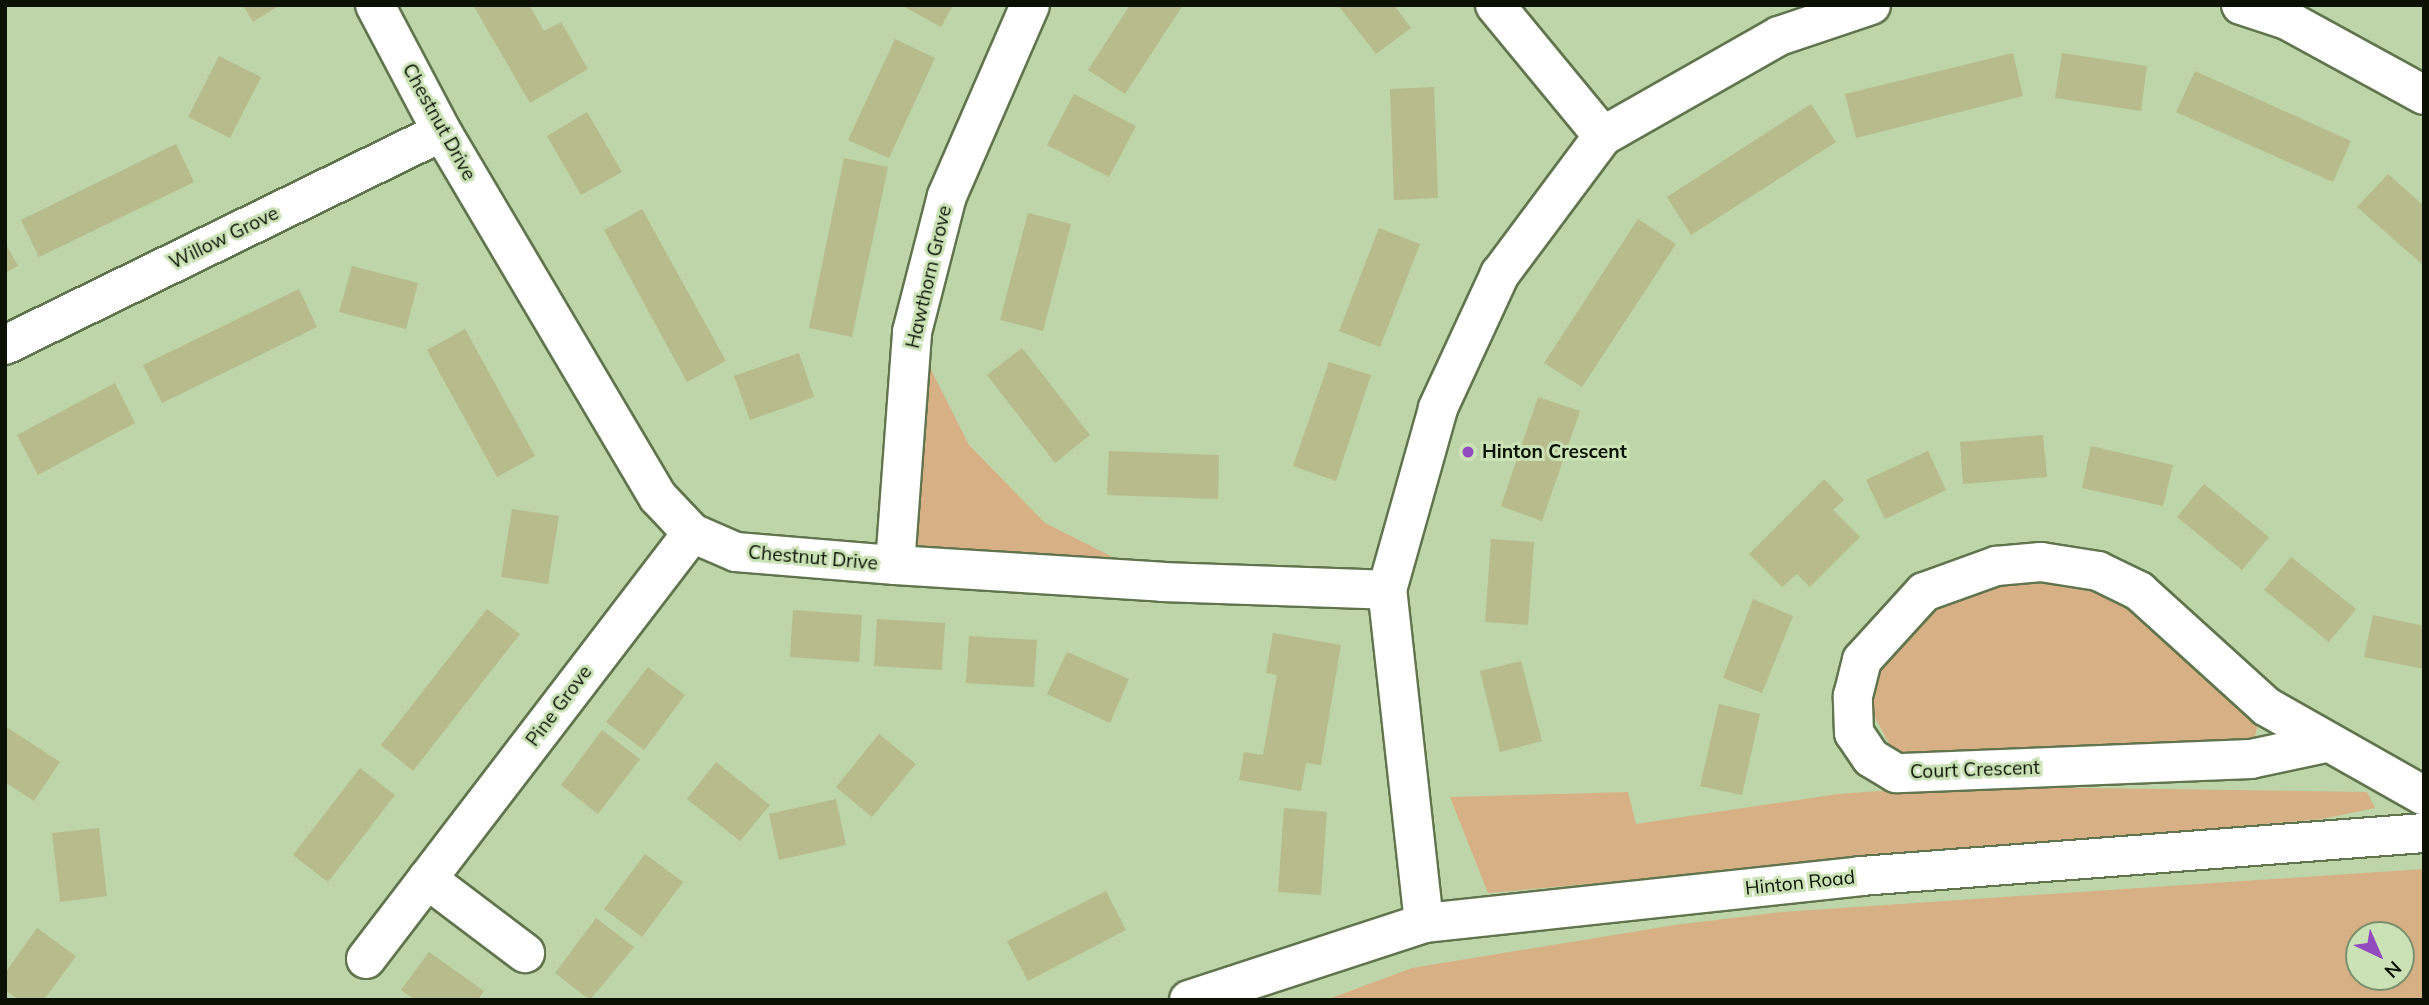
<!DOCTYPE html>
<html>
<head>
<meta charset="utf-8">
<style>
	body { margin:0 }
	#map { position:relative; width:2429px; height:1005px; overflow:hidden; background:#bdd5a8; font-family:Mulish,sans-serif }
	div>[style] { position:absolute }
	.green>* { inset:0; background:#d7b185 }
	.building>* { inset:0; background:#b8bb8b }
	.roads { filter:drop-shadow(2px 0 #60754d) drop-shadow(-2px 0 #60754d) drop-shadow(0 2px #60754d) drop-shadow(0 -2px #60754d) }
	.minor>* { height:38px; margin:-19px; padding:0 19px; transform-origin:19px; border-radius:19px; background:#fff }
	.dots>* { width:19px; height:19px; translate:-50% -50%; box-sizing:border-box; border:4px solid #cae2b5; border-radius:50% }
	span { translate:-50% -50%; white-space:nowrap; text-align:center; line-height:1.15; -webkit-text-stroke:6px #cae2b5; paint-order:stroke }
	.street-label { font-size:19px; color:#0b1204 }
	.poi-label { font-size:19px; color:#0b1204; font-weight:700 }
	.left { translate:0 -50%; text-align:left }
	.frame { position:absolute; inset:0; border:7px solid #0b1204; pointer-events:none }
	.north { position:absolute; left:2345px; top:921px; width:70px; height:70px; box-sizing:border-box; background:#cae2b5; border:2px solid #7e8f6e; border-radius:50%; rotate:136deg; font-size:19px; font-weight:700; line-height:28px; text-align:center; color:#0b1204 }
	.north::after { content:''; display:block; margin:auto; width:24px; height:32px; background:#924bbe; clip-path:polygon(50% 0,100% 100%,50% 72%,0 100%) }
</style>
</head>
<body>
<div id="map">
	<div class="green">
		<i style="clip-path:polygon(912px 332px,969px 445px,1045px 523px,1162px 582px,895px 565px)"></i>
		<i style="clip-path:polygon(2005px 577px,2098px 587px,2148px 617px,2195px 670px,2258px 725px,2252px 747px,1930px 762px,1894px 753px,1870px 708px,1870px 673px,1922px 610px)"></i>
		<i style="clip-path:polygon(1953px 786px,2367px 792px,2375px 808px,2322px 819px,1488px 893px,1450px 797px,1628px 792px,1636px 824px,1838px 794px)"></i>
		<i style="clip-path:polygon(evenodd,2424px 869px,2424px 1000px,1326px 1000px,1412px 968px,1675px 925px,1782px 912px,2424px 869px,2401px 935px,2401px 977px,2359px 977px,2359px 935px,2401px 935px)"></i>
	</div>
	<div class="building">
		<i style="clip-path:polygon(243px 5px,280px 5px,253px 22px)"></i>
		<i style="clip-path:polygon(473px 5px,529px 5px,544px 31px,561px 22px,588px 69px,530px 103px)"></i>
		<i style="clip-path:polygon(901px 5px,953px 5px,941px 27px)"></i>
		<i style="clip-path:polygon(1130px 5px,1183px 5px,1125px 94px,1088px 70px)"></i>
		<i style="clip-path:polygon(1338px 5px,1394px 5px,1411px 28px,1376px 54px)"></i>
		<i style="clip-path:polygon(895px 39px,935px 58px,889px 158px,848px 140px)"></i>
		<i style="clip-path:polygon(2013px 53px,2023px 96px,1856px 138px,1845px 94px)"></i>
		<i style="clip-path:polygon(2062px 53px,2147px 66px,2141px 111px,2055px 98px)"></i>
		<i style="clip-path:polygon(219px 56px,261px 77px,230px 138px,188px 117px)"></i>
		<i style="clip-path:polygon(2195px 71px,2351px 141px,2333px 182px,2176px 112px)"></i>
		<i style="clip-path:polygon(1434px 87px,1438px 198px,1394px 200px,1390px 89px)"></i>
		<i style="clip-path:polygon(1074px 94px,1136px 126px,1109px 177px,1047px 145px)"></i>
		<i style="clip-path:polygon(1811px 104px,1836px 142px,1691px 235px,1667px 197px)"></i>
		<i style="clip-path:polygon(587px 112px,622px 172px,581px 195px,547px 136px)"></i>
		<i style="clip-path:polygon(176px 144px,194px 182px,39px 257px,21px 220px)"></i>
		<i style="clip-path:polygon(844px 158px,888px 167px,852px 337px,809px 328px)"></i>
		<i style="clip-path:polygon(2388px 174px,2424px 206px,2422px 264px,2357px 207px)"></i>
		<i style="clip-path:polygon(642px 209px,726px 361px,687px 382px,604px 230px)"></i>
		<i style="clip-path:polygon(1028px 213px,1071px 224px,1043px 331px,1000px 320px)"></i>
		<i style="clip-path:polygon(1638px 219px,1676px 244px,1582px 387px,1544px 363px)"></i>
		<i style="clip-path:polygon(1379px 228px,1420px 244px,1380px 347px,1339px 331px)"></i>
		<i style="clip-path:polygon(5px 243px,18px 266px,5px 273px)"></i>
		<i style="clip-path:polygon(352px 266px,418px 283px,406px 329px,339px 312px)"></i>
		<i style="clip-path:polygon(299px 289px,317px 327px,162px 403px,143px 365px)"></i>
		<i style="clip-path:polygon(465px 329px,535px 456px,497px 477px,427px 350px)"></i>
		<i style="clip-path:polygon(1022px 348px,1090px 435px,1055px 463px,987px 375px)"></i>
		<i style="clip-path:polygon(799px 353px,814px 397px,750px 420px,734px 376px)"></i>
		<i style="clip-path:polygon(1329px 362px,1371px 375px,1336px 481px,1293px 466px)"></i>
		<i style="clip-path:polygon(115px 383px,135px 423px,38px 475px,17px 435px)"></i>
		<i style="clip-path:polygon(1538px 397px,1580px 411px,1542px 521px,1501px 506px)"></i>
		<i style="clip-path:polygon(2043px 435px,2047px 477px,1963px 484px,1960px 442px)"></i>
		<i style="clip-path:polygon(2091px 446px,2173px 465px,2163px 506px,2082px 488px)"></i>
		<i style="clip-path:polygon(1109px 451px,1219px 455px,1218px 499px,1107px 495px)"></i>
		<i style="clip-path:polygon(1928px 451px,1946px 490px,1885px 519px,1866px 480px)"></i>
		<i style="clip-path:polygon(1824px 479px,1844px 500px,1833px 510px,1860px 537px,1810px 587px,1797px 574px,1782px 587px,1749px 554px)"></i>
		<i style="clip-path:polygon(2204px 484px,2269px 537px,2242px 570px,2177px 517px)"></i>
		<i style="clip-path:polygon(512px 509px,559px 516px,548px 584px,501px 577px)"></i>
		<i style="clip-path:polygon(1491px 539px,1534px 542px,1528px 625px,1485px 622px)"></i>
		<i style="clip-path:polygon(2291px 557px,2356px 609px,2329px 642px,2264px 590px)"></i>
		<i style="clip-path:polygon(1753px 599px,1793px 616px,1762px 693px,1723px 678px)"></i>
		<i style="clip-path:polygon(487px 609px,520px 634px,413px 771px,381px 745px)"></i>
		<i style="clip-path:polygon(793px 610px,862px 615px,859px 662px,790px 657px)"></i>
		<i style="clip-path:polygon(2373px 615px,2424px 626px,2424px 669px,2364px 657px)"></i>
		<i style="clip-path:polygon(877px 619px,945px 623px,942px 670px,874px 666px)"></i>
		<i style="clip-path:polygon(1273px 633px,1341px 645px,1321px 765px,1306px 763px,1301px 791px,1239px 780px,1244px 752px,1263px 755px,1277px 675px,1266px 673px)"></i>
		<i style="clip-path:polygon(969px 636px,1037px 640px,1034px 687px,966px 683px)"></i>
		<i style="clip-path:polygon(1067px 652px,1129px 679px,1110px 723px,1047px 694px)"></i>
		<i style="clip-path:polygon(1521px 661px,1542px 741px,1500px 752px,1480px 671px)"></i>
		<i style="clip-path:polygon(648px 667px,685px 695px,644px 750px,606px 722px)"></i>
		<i style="clip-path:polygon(1719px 704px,1760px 714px,1742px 795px,1700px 786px)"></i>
		<i style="clip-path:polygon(5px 726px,60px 762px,34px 801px,5px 782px)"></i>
		<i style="clip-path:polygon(602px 730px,640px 759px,598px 814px,561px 785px)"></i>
		<i style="clip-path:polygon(879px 734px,916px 764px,872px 817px,836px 787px)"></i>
		<i style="clip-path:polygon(716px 762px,770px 805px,740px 841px,687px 799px)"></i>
		<i style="clip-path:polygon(360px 768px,395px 795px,328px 882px,293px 855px)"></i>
		<i style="clip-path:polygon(836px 799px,846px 845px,779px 860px,769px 814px)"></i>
		<i style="clip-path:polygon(1284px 808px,1327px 812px,1321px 895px,1278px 892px)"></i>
		<i style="clip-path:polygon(99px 828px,107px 896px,60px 902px,52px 833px)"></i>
		<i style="clip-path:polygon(645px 854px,683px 882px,642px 937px,604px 909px)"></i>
		<i style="clip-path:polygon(1106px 891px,1126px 930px,1028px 981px,1007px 941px)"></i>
		<i style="clip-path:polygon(596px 918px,634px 947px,590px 1000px,555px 973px)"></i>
		<i style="clip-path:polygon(37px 928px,76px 956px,44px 1000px,19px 1000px,5px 990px,5px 973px)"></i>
		<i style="clip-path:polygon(429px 952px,484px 991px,478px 1000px,415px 1000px,401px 990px)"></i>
	</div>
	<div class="roads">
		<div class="minor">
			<i style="left:375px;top:5px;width:144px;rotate:62.2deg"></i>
			<i style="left:442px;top:132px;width:424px;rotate:59.4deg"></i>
			<i style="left:658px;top:497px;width:50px;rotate:46.6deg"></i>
			<i style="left:692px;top:533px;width:48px;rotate:23.4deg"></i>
			<i style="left:736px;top:552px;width:160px;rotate:4.7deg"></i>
			<i style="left:895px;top:565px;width:268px;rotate:3.6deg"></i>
			<i style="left:1162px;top:582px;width:225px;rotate:2deg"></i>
			<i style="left:1495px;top:5px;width:170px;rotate:50.5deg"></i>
			<i style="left:2241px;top:5px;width:48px;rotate:18.1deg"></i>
			<i style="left:2287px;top:20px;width:156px;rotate:28.7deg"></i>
			<i style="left:5px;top:345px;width:486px;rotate:-26deg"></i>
			<i style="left:895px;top:565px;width:234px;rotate:-85.8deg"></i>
			<i style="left:912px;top:332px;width:140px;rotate:-75.6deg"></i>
			<i style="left:947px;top:196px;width:208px;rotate:-66.5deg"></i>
			<i style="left:2326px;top:743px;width:77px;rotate:168deg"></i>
			<i style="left:2251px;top:759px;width:355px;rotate:177.7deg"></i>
			<i style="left:1896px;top:773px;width:29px;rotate:-149deg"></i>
			<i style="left:1871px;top:758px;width:30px;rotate:-124deg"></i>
			<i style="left:1854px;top:733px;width:37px;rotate:-92deg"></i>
			<i style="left:1853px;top:696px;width:37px;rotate:-76deg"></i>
			<i style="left:1862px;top:660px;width:92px;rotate:-47.6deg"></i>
			<i style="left:1924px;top:592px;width:77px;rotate:-19.9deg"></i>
			<i style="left:1996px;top:566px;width:45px;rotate:-5.1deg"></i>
			<i style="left:2041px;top:562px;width:58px;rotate:9deg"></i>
			<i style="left:2098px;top:571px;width:46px;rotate:26deg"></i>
			<i style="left:2139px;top:591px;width:173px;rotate:42.2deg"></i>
			<i style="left:2267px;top:707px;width:180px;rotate:29.5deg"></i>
			<i style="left:427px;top:879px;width:123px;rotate:37.1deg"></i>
			<i style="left:1424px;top:923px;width:335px;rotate:-96.3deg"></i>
			<i style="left:1387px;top:590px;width:189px;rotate:-74.3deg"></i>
			<i style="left:1438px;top:408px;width:148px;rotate:-65.2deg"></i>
			<i style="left:1500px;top:274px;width:172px;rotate:-53.3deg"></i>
			<i style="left:1603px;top:136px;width:202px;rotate:-29.6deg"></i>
			<i style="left:1779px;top:36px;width:97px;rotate:-18.6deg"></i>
			<i style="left:366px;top:959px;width:536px;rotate:-52.57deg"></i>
			<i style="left:1189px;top:1000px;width:247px;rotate:-18.1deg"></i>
			<i style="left:1424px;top:923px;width:440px;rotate:-6.1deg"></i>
			<i style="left:1861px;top:876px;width:565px;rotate:-4.37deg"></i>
		</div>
	</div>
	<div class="dots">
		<i style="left:1468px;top:452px;background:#924bbe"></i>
	</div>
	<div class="street-label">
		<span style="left:439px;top:122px;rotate:61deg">Chestnut Drive</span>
		<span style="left:224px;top:238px;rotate:-26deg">Willow Grove</span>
		<span style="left:929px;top:277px;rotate:-77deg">Hawthorn Grove</span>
		<span style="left:813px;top:558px;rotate:5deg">Chestnut Drive</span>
		<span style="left:559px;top:706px;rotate:-53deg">Pine Grove</span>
		<span style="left:1975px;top:770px;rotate:-2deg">Court Crescent</span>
		<span style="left:1800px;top:883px;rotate:-6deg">Hinton Road</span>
	</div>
	<div class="poi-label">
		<span class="left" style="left:1482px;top:452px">Hinton Crescent</span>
	</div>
	<div class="frame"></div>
	<div class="north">N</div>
</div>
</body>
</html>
